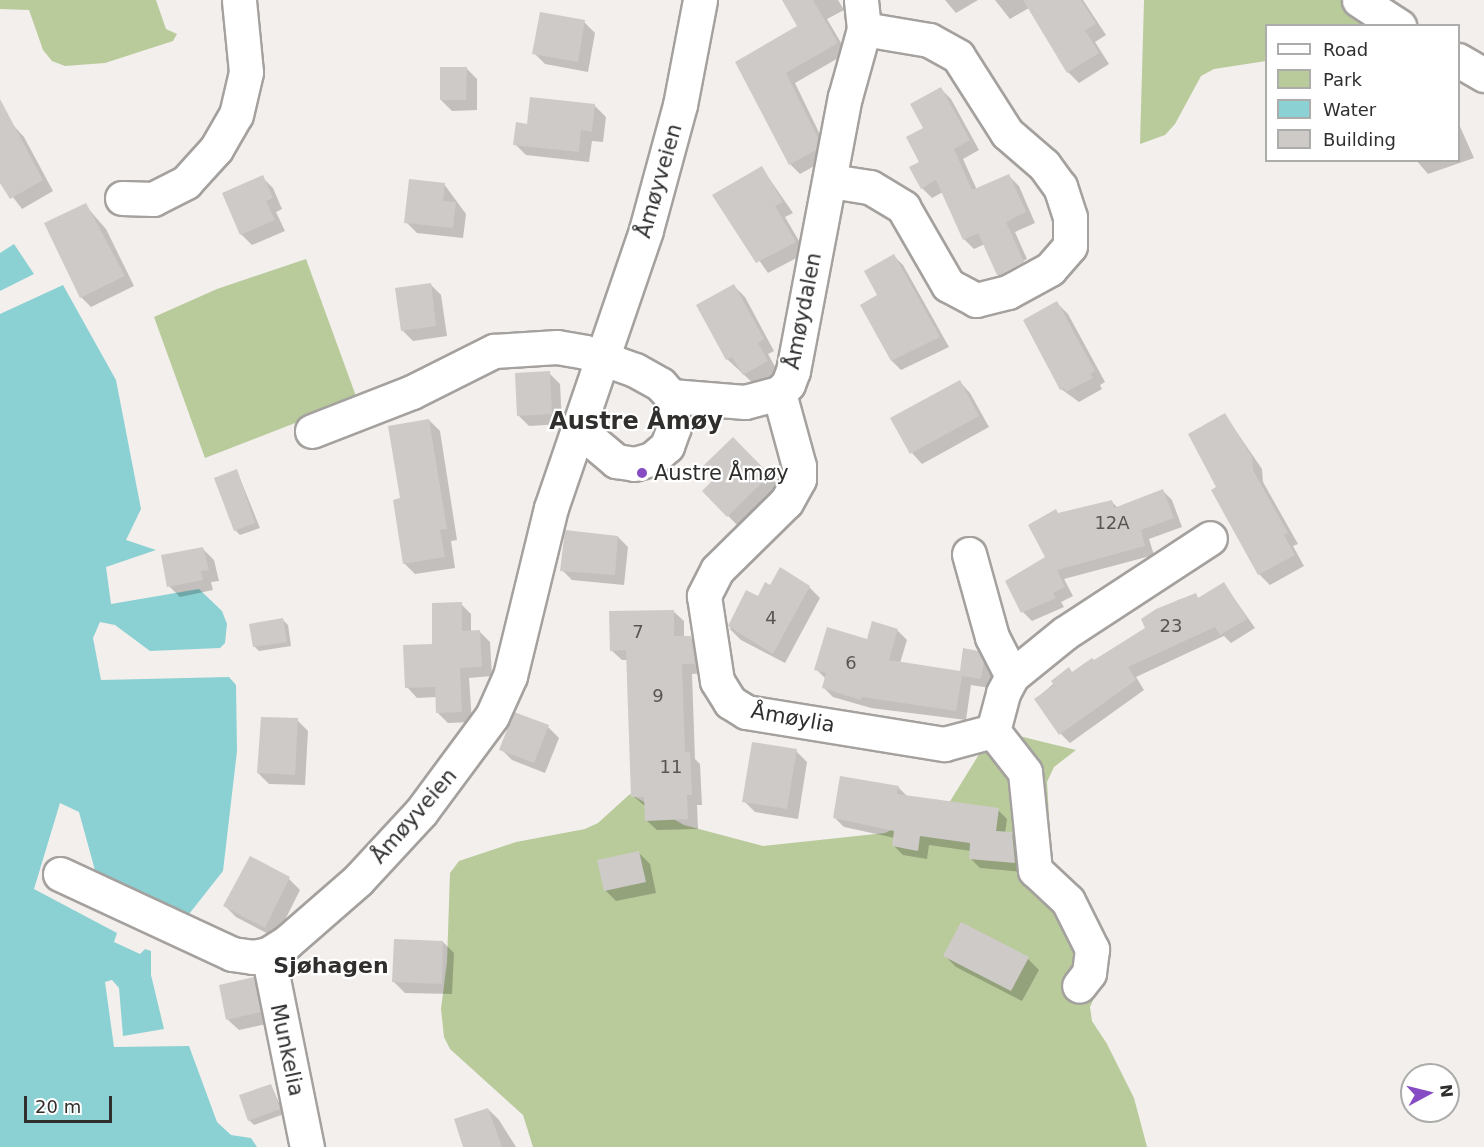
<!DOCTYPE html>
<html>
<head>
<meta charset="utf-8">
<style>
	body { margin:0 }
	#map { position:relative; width:1484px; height:1147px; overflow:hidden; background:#f3efec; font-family:"DejaVu Sans",sans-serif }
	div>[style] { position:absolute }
	.green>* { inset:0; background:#b9cb9b }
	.water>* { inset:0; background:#8bd1d3 }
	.shadow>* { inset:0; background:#0003 }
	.building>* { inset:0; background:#cecac8 }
	.roads { filter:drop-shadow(2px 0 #a4a19e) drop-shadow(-2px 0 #a4a19e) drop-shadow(0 2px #a4a19e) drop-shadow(0 -2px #a4a19e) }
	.minor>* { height:33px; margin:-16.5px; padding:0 16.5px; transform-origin:16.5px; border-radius:16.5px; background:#fff }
	.major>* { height:33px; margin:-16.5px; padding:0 16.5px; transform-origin:16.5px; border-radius:16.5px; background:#fff }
	.dots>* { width:16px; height:16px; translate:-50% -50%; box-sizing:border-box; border:3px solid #fff; border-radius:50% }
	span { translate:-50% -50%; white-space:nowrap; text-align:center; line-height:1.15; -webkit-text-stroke:4.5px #fff; paint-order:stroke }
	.number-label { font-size:18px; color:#585654 }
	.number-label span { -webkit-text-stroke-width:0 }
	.street-label { font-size:21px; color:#302f2e }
	.poi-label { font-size:21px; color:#302f2e }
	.left { translate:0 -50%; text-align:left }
	.neighbourhood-label { font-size:22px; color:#302f2e; font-weight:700 }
	.quarter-label { font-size:24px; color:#302f2e; font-weight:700 }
	.legend { position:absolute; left:1265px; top:24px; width:195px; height:138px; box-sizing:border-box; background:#fff; border:2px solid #acacab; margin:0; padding:8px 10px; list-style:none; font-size:18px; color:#302f2e }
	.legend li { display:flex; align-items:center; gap:12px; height:30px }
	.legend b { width:30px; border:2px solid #acacab }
	.north { position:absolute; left:1400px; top:1063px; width:60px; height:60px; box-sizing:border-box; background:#fff; border:2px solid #acacab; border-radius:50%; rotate:83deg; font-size:16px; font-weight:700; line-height:24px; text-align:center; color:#302f2e }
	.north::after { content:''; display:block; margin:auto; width:21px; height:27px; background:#854cc3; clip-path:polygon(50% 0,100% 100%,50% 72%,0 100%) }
	.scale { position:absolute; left:24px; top:1096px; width:88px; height:27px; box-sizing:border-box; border:3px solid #302f2e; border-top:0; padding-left:8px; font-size:18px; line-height:21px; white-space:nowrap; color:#302f2e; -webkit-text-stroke:4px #fff; paint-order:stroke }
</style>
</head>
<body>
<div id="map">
	<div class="green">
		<i style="clip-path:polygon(0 0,156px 0,166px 29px,177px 34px,173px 41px,105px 63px,65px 66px,52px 61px,43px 50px,29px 10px,0 9px)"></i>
		<i style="clip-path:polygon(1144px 0,1349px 0,1399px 26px,1266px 26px,1266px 61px,1214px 69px,1201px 76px,1175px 124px,1165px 135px,1140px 144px)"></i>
		<i style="clip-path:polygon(306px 259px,357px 399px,205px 458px,154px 317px,217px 289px)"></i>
		<i style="clip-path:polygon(994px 730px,1076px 750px,1054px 767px,1047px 782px,1052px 866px,1101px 982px,1090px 1007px,1092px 1021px,1107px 1044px,1134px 1098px,1147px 1147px,533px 1147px,523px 1115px,450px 1049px,444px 1037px,441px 1009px,447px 962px,450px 873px,459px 861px,516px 842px,585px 829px,598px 823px,630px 794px,684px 825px,763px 846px,885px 833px,949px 803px)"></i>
	</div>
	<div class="water">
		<i style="clip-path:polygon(14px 244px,34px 274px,0 291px,0 253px)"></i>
		<i style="clip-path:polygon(63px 285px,116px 380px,141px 509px,126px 540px,156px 550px,106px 567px,111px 604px,199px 589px,222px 611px,227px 624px,225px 643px,220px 648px,150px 651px,115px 625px,100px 622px,93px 638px,101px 680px,229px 677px,236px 685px,237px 751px,223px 871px,189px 914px,96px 874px,79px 812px,60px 803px,34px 889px,117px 933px,114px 942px,140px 954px,145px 949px,151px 951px,151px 975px,164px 1029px,123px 1036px,119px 988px,112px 980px,105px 982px,114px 1047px,189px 1046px,217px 1122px,231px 1135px,251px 1138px,257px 1147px,0 1147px,0 314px)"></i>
	</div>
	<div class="shadow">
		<i style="clip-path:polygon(784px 0,838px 0,844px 10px,827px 19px,847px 53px,795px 83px,827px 149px,825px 160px,800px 174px,790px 164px,737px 62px,799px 26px)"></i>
		<i style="clip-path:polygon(945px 0,978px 0,956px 13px)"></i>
		<i style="clip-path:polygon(995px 0,1083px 0,1106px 35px,1095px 42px,1109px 64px,1079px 83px,1068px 72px,1029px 8px,1010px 19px)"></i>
		<i style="clip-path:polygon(584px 22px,595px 33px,588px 72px,545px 64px,534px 53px)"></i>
		<i style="clip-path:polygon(466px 68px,477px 79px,477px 110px,452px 111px,441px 100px)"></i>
		<i style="clip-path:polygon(941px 89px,951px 99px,979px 150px,963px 159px,977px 190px,1009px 176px,1019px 186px,1035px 223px,1015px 232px,1027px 259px,1000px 275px,1028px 261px,1033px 272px,1008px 285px,998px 275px,985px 244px,974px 249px,964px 239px,943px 192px,932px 198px,922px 188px,925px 128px)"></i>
		<i style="clip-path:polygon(595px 106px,606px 117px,603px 142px,592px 141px,589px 162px,526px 155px,515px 144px,528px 125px)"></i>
		<i style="clip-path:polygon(1458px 122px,1474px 158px,1428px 174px,1416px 160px,1458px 160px)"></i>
		<i style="clip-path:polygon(14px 126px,24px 137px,53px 191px,22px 209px,0 180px,0 133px)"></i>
		<i style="clip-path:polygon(762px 168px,793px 213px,785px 217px,806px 253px,768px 273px,714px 196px)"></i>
		<i style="clip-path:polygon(262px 177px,273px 188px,282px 209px,276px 212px,285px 231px,252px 245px,241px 234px)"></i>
		<i style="clip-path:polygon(444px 184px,466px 214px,463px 238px,417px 233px,406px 222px)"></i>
		<i style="clip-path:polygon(85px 205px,106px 229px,134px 286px,91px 307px,81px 297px)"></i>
		<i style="clip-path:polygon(894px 256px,903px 265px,949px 347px,901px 370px,892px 361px,862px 305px,879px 296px)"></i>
		<i style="clip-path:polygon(430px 284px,441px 295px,447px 336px,413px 341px,402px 330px)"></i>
		<i style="clip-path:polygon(734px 286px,745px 297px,774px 351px,768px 354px,778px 372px,755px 385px,727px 359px)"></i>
		<i style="clip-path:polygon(1057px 303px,1068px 314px,1105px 382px,1100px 385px,1102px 389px,1079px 402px,1061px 389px)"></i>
		<i style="clip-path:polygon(549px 373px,560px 384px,562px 424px,529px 426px,518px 415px)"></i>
		<i style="clip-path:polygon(960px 382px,970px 393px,989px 427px,922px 464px,912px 453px)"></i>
		<i style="clip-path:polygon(1225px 415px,1262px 469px,1263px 482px,1298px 544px,1293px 546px,1304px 566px,1270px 585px,1259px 574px,1218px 488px)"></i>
		<i style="clip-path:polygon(429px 420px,440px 431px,457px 540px,451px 541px,455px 568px,415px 574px,404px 563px,402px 500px)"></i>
		<i style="clip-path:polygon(733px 439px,780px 487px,739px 527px,704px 491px,716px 479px)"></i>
		<i style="clip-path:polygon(237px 471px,260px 528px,240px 535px,235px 530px)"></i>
		<i style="clip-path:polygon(1163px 491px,1172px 500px,1182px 527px,1149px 539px,1154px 555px,1064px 579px,1073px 596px,1061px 602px,1064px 607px,1032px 621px,1023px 612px,1047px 557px,1059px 515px,1111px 501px,1118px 508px)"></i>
		<i style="clip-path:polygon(618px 537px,628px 547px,624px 585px,572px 580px,562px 570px)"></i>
		<i style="clip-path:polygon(203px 549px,214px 560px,219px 581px,211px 582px,213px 590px,180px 597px,169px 586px)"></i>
		<i style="clip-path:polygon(1224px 584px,1255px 628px,1231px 643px,1224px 636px,1136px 677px,1144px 690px,1070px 743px,1061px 734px,1036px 699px,1069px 670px,1073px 673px,1147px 629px,1143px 619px,1178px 600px,1195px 595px,1199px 599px)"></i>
		<i style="clip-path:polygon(771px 587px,809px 587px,820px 598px,785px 663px,741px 640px,730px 629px,747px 592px,758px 598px)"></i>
		<i style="clip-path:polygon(461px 604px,471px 614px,471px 632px,480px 632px,490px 642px,492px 676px,469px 678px,472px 722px,448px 723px,438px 713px,437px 697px,417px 698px,407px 687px)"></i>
		<i style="clip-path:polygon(673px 611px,684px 621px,684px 637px,690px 637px,701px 648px,705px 673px,692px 674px,695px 759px,700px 764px,702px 805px,697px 805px,698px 829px,657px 830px,646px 820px,646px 807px,633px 796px,627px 660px,622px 660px,611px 650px)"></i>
		<i style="clip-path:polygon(283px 620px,288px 625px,291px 646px,259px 651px,254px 646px)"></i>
		<i style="clip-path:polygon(897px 630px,907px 640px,900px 663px,961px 673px,977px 652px,987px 662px,993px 673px,990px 688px,971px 685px,966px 720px,871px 708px,833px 697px,823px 687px,826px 679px,816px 669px,868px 641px)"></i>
		<i style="clip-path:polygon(297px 720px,308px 731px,305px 785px,269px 784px,258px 773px)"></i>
		<i style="clip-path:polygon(548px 727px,559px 738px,545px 773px,512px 760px,501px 749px)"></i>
		<i style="clip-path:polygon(796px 751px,807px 762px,798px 819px,755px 812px,744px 801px)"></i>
		<i style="clip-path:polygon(898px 787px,908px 797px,998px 810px,1007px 819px,1005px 833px,1012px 834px,1021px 843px,1024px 872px,980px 868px,971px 859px,971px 851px,929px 845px,927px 859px,903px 855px,894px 846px,895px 838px,844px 827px,835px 818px)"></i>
		<i style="clip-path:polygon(639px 853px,650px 864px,656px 893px,616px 901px,605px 890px)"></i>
		<i style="clip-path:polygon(289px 879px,300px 890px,276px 938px,236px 917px,225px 906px)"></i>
		<i style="clip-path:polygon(443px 942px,454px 953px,452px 994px,405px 993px,394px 982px)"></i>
		<i style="clip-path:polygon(945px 956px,1028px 959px,1039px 970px,1022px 1001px,956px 967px)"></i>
		<i style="clip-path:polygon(253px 979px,264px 990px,271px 1023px,239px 1030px,228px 1020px)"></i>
		<i style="clip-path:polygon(271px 1085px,284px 1114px,254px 1125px,249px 1120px)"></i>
		<i style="clip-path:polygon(488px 1109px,499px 1120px,516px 1147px,465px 1147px)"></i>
	</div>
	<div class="building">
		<i style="clip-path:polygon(782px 0,813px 0,838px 43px,786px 73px,818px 138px,816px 150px,789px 165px,735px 62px,797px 26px)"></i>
		<i style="clip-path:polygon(1023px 0,1081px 0,1096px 24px,1085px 30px,1099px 53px,1067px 73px)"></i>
		<i style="clip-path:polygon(540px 12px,585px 20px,578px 62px,532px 54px)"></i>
		<i style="clip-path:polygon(440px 67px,467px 67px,466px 100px,440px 100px)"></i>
		<i style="clip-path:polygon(941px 87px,970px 140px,954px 149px,972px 190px,1009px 174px,1026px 212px,1006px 222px,1024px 262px,1001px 274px,997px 275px,978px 233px,963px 240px,936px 180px,921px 189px,909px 167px,919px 162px,906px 137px,923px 128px,910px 104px)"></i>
		<i style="clip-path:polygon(530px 97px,595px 104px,592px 132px,581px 130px,579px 152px,513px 145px,516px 122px,527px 124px)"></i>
		<i style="clip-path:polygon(0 99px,43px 180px,10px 199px,0 183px)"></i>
		<i style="clip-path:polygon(762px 166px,783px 202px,775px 206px,796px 242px,756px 263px,712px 195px)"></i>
		<i style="clip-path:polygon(263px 175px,273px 198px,266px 201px,275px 220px,240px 235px,222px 193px)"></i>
		<i style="clip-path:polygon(409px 179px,445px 183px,443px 201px,456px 202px,453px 228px,404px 223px)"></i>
		<i style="clip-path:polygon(86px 203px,125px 276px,80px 298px,44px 223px)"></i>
		<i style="clip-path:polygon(894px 254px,940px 337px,891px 361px,860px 305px,877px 295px,864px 271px)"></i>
		<i style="clip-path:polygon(431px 283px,436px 326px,401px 331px,395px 288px)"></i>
		<i style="clip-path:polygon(734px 284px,764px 339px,758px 343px,768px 361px,743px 375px,732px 357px,726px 360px,696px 305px)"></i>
		<i style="clip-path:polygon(1057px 301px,1095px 371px,1090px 374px,1093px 378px,1066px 392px,1064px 388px,1060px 390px,1023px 320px)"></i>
		<i style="clip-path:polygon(550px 371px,552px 414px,517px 416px,515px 373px)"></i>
		<i style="clip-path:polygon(960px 380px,979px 416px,910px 454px,890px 418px)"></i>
		<i style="clip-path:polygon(1225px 413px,1252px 457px,1253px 470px,1288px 533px,1284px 535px,1295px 555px,1258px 575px,1211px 490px,1216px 487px,1188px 434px)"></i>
		<i style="clip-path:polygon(429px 419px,447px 529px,440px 530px,445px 557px,403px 564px,393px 500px,400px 498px,388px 426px)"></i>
		<i style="clip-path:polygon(733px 437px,770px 475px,727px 517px,702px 491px,714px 479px,702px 467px)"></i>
		<i style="clip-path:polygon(237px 469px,255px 523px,234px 531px,214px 478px)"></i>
		<i style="clip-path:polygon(1163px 489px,1174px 518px,1141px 530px,1145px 546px,1057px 570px,1065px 587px,1053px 593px,1056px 598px,1021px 613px,1005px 581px,1045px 557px,1028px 525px,1056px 509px,1058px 513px,1112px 500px,1114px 508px)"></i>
		<i style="clip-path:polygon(565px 530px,618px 536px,615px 575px,560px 571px)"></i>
		<i style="clip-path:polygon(203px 547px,209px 570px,201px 571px,203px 580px,167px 587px,161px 555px)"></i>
		<i style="clip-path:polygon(780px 567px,810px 586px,773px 654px,728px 626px,746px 590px,758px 596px,765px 582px,770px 585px)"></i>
		<i style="clip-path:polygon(1224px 582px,1247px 619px,1220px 635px,1215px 627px,1128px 667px,1136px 680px,1059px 735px,1034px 699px,1054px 685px,1051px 681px,1069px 667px,1072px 672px,1092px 658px,1094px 660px,1145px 628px,1141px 619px,1156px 609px,1196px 593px,1198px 598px)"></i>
		<i style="clip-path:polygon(462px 602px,462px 631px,480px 630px,482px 667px,460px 668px,462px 712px,436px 713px,435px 687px,405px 688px,403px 645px,432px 644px,432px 603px)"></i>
		<i style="clip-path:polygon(674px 610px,674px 636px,691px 636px,695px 664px,682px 664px,685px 752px,690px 752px,692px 795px,687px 795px,688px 819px,645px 821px,644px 797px,631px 797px,626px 650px,610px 651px,609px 611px)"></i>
		<i style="clip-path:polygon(283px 618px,287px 642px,253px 647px,249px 624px)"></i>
		<i style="clip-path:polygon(872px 621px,898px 629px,889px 660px,960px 671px,963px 648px,978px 651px,984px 662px,981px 679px,962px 676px,956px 711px,862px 697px,861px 700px,822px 688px,826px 673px,814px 670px,827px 627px,867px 639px)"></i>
		<i style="clip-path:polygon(514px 712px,549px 725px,534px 763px,499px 750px)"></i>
		<i style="clip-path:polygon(261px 717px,298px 718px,295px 775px,257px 773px)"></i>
		<i style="clip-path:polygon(752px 742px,797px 749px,787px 809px,742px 802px)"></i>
		<i style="clip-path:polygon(840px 776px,899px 786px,897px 794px,999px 808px,996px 831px,1012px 832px,1015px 863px,969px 859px,970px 843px,920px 836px,918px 851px,892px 846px,894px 831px,833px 818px)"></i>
		<i style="clip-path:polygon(639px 851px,646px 882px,604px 891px,597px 860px)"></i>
		<i style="clip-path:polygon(250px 856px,290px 877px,265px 928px,223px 906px)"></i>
		<i style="clip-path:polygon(961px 922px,1029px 957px,1011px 991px,943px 956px)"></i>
		<i style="clip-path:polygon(394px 939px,443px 941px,442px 984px,392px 982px)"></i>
		<i style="clip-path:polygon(254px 977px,261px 1012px,226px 1020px,219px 985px)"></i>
		<i style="clip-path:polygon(271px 1084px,280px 1109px,248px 1121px,239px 1095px)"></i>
		<i style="clip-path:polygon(488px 1108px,502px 1147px,463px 1147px,454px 1119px)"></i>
	</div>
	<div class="roads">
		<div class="minor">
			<i style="left:1359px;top:0;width:48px;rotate:33deg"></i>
			<i style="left:1458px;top:60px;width:30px;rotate:30deg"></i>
			<i style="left:831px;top:181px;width:39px;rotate:9deg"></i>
			<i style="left:870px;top:187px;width:39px;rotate:31deg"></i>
			<i style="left:903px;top:207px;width:90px;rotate:60deg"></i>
			<i style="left:948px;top:285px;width:32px;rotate:28deg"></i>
			<i style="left:976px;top:300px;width:33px;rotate:-14deg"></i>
			<i style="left:1008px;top:292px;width:48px;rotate:-28.7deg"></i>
			<i style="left:1050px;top:269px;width:30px;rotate:-49deg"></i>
			<i style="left:1070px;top:246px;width:29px;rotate:-90deg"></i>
			<i style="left:1070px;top:217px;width:32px;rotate:-108deg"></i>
			<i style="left:1060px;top:187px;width:27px;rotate:-126deg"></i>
			<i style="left:1044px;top:165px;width:49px;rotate:-139.1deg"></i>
			<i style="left:1007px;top:133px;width:91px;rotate:-122.5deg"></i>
			<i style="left:958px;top:56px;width:33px;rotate:-151deg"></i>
			<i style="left:929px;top:40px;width:66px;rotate:-170.4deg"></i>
			<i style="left:122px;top:198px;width:31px;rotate:2deg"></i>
			<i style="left:153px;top:199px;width:37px;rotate:-27deg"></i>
			<i style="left:186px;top:182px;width:45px;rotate:-47.7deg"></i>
			<i style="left:216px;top:149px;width:39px;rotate:-60deg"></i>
			<i style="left:236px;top:115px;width:44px;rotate:-76.9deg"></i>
			<i style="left:246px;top:72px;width:72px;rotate:-95.6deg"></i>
			<i style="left:779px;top:393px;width:76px;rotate:74.7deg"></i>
			<i style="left:799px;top:466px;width:13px;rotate:90deg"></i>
			<i style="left:799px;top:479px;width:26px;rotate:119deg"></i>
			<i style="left:786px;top:502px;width:97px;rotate:135.4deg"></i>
			<i style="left:717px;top:570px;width:29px;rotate:117deg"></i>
			<i style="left:704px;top:596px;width:86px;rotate:81.3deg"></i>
			<i style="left:717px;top:681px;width:25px;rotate:58deg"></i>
			<i style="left:730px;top:702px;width:19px;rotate:32deg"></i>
			<i style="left:746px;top:712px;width:201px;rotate:9.2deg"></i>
			<i style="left:944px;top:744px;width:51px;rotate:-14.9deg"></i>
			<i style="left:993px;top:731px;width:39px;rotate:-75deg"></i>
			<i style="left:1003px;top:693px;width:19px;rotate:-62deg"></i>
			<i style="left:1012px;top:676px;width:68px;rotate:-39.1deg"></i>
			<i style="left:1065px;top:633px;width:173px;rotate:-33.2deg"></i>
			<i style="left:312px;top:431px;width:107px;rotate:-21.3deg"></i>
			<i style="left:412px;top:392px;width:92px;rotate:-26.6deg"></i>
			<i style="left:494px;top:351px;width:63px;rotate:-3.6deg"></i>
			<i style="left:557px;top:347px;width:28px;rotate:10deg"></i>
			<i style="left:585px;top:352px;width:53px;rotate:19.8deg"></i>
			<i style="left:635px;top:370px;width:29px;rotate:29deg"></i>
			<i style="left:660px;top:384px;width:16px;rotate:47deg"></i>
			<i style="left:671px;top:396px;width:74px;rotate:4.6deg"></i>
			<i style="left:745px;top:402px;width:35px;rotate:-15deg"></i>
			<i style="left:779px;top:393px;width:13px;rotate:-45deg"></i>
			<i style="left:788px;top:384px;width:14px;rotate:-69deg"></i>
			<i style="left:793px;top:371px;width:279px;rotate:-79.3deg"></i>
			<i style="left:845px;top:97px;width:71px;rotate:-74.4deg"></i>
			<i style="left:864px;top:29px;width:29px;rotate:-96deg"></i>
			<i style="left:969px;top:554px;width:86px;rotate:74.5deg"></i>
			<i style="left:992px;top:637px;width:44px;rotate:62.9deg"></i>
			<i style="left:993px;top:731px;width:52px;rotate:52deg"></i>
			<i style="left:1025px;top:772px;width:99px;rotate:84.2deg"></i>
			<i style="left:1035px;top:870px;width:45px;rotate:43.2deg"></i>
			<i style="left:1068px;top:901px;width:54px;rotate:63.4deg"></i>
			<i style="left:1092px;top:949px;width:24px;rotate:97deg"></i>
			<i style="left:1089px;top:973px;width:16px;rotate:128deg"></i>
			<i style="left:60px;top:874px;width:190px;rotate:24.9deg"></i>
			<i style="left:232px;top:954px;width:21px;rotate:8deg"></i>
			<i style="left:253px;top:957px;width:15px;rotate:-11deg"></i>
			<i style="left:268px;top:954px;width:22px;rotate:-32deg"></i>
			<i style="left:287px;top:942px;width:94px;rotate:-41.1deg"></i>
			<i style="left:358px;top:880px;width:93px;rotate:-47.2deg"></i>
			<i style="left:421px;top:812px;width:119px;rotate:-53.5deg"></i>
			<i style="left:492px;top:716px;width:44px;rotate:-65.8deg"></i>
			<i style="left:510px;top:676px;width:173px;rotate:-76.3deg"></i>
			<i style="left:551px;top:508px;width:83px;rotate:-71.1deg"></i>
			<i style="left:578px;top:429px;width:50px;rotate:40.1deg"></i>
			<i style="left:616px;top:461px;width:18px;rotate:9deg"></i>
			<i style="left:634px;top:464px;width:19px;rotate:-16deg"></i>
			<i style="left:652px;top:459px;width:20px;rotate:-41deg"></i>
			<i style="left:667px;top:446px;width:20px;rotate:-70deg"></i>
			<i style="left:674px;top:427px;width:31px;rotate:-96deg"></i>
			<i style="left:268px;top:954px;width:197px;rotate:78.6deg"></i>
		</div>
		<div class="major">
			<i style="left:578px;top:429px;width:210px;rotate:-71.1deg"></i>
			<i style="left:646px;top:230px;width:130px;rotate:-74.8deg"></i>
			<i style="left:680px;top:105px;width:107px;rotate:-79.2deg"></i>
		</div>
	</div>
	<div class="dots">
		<i style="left:642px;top:473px;background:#854cc3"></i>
	</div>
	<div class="number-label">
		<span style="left:1112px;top:523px">12A</span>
		<span style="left:771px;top:618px">4</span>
		<span style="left:1171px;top:626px">23</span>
		<span style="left:638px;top:632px">7</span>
		<span style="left:851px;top:663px">6</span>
		<span style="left:658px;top:696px">9</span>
		<span style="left:671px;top:767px">11</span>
	</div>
	<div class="street-label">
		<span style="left:659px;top:181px;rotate:-74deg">Åmøyveien</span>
		<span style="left:803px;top:311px;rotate:-79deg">Åmøydalen</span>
		<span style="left:793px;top:718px;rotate:10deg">Åmøylia</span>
		<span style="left:414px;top:816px;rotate:-49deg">Åmøyveien</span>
		<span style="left:287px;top:1050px;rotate:78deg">Munkelia</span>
	</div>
	<div class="poi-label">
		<span class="left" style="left:654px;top:473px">Austre Åmøy</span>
	</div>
	<div class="neighbourhood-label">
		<span style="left:331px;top:966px">Sjøhagen</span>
	</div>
	<div class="quarter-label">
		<span style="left:636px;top:422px">Austre Åmøy</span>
	</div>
	<ul class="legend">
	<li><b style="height:8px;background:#fff"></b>Road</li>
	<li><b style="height:16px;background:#b9cb9b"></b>Park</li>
	<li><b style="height:16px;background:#8bd1d3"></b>Water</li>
	<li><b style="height:16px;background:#cecac8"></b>Building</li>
	</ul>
	<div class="north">N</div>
	<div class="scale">20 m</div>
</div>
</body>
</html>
